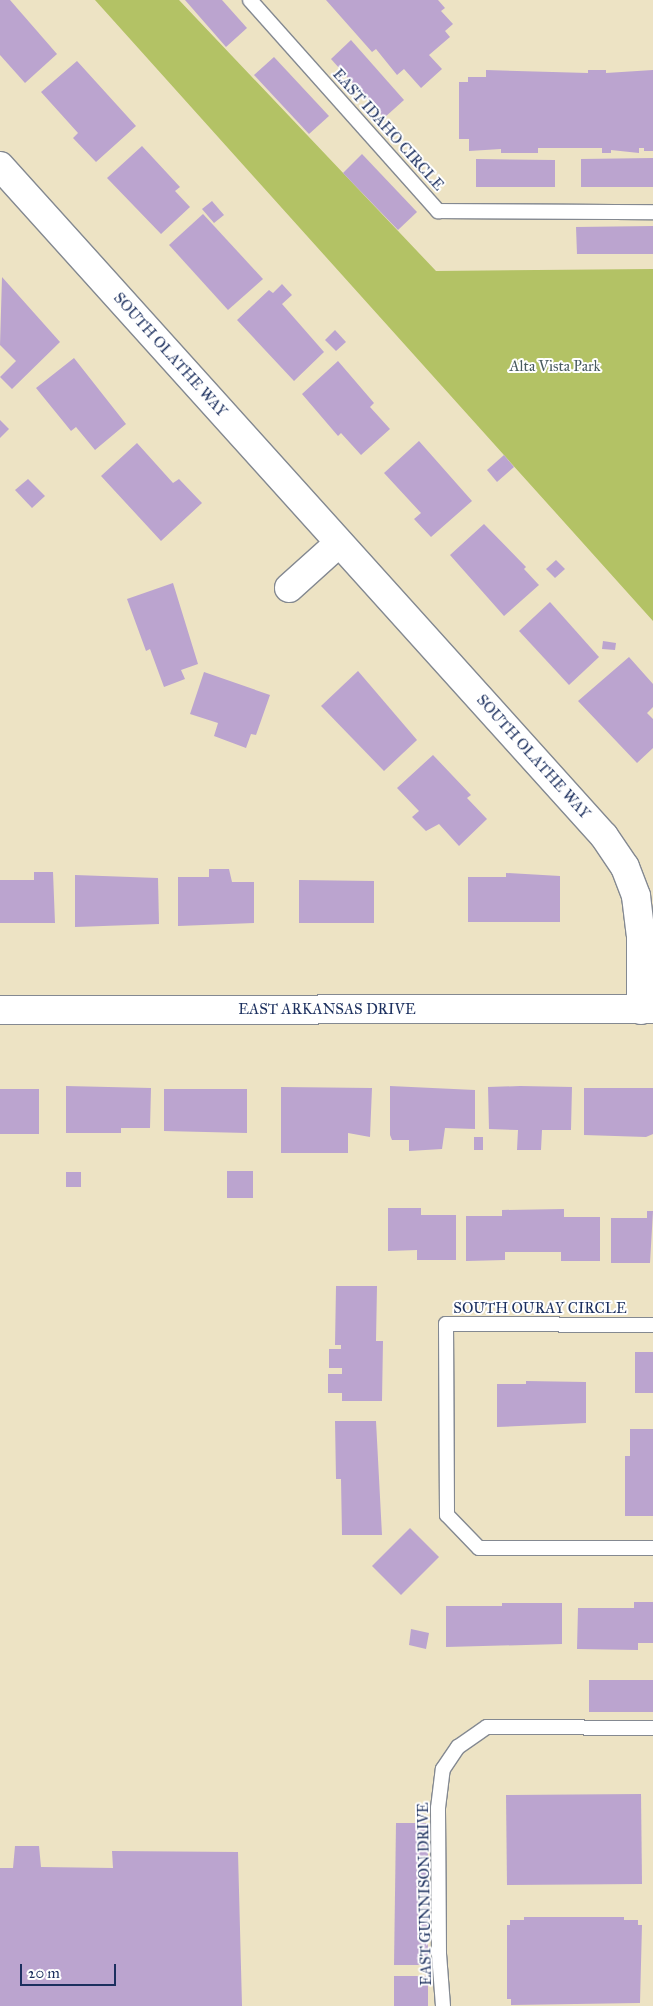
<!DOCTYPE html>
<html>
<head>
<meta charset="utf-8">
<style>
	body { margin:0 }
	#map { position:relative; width:653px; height:2006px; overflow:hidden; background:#ede3c4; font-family:"IM FELL Great Primer",serif }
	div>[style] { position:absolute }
	.green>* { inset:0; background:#b3c265 }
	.building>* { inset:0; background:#bba4cf }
	.roads { filter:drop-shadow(1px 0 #848991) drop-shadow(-1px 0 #848991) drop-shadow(0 1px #848991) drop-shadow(0 -1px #848991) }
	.service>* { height:14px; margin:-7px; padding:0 7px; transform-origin:7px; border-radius:7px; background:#fff }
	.minor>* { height:28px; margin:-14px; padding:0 14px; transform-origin:14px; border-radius:14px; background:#fff }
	span { translate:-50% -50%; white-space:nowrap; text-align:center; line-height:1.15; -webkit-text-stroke:4px #fff; paint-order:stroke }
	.street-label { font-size:15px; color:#1b2f5e }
	.park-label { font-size:15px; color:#495b60 }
	.scale { position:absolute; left:20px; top:1964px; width:96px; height:22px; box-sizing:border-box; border:2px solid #1b2f5e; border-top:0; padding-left:6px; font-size:15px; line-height:18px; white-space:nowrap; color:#1b2f5e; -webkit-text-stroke:4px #fff; paint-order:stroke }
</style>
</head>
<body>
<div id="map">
	<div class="green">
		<i style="clip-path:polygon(95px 0,179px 0,436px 271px,653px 269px,653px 621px)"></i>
	</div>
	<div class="building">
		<i style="clip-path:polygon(0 0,10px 0,57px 54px,25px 83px,0 55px)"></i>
		<i style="clip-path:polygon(185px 0,222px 0,247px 28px,226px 47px)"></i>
		<i style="clip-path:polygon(326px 0,438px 0,445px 8px,441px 11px,453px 24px,445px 31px,450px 37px,429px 55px,442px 69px,421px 88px,404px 69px,397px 75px,376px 49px,372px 52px)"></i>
		<i style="clip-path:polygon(351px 40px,404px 100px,384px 118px,331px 59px)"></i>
		<i style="clip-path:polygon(274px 57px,329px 116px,309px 134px,254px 75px)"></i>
		<i style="clip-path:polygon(77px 61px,136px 126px,96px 162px,73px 138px,78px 133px,41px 92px)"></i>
		<i style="clip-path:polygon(486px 70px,588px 73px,588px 70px,606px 70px,606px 73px,653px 70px,653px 151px,644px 151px,644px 148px,639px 148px,639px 153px,611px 150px,611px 153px,602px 153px,602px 148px,538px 148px,538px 153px,501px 153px,501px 149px,469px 151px,469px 139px,459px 139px,459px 82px,468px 82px,468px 77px,486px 77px)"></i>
		<i style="clip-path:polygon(142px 146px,180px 187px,175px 191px,190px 207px,161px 234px,107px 178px)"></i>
		<i style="clip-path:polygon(362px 154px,417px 212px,398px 230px,343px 173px)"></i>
		<i style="clip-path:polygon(653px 158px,653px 187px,581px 187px,581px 159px)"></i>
		<i style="clip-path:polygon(476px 159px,555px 160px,555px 187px,476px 187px)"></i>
		<i style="clip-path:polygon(212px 201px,224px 215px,214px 223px,202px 209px)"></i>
		<i style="clip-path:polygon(203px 214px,263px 279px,228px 310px,169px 245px)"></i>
		<i style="clip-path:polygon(653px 226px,653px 254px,577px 254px,576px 227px)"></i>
		<i style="clip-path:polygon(2px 277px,60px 342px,12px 389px,0 377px,16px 361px,0 345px)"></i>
		<i style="clip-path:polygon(282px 284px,292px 295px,282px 304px,324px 352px,294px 381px,237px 320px,269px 290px,273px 293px)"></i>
		<i style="clip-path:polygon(335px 330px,346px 342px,336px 351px,325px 340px)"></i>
		<i style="clip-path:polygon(74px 358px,126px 424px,95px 450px,76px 427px,71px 431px,36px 388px)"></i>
		<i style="clip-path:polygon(338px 361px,374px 403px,370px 407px,390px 429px,361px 455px,341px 433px,338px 436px,302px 394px)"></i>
		<i style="clip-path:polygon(0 420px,9px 429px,0 438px)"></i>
		<i style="clip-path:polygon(419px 441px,472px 501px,431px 537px,414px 519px,421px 513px,384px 473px)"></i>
		<i style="clip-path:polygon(137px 443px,173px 483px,179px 479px,202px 503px,161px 541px,101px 476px)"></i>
		<i style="clip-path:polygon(504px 455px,514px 467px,497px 482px,487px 470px)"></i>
		<i style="clip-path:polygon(28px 479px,45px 496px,32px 508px,15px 490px)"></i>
		<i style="clip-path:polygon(484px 524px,526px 567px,524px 569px,539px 585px,504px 616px,450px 555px)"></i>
		<i style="clip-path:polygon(556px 560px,565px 569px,555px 578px,546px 569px)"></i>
		<i style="clip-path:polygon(173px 583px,198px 664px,181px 670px,185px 679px,164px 687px,150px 649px,146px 651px,127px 599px)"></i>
		<i style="clip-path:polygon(550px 602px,599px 657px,569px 685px,519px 631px)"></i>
		<i style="clip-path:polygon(603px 641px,616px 643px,615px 650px,602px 649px)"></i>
		<i style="clip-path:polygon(629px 657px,653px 684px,653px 707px,647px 713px,653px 719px,653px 748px,637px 763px,578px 701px)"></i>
		<i style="clip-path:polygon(358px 671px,417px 740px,384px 771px,321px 706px)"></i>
		<i style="clip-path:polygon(204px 672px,270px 695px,256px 735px,251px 734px,246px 748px,214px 736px,218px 723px,190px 714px)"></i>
		<i style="clip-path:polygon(433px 755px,471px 795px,467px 798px,487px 819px,459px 846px,439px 824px,426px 831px,412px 817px,419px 811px,397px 788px)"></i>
		<i style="clip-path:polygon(209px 869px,229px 869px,232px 882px,254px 882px,254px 923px,178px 926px,178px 877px,209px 877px)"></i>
		<i style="clip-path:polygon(34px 872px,53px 872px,55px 923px,0 923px,0 880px,34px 880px)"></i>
		<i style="clip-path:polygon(506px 873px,560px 876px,560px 922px,468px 922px,468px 877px,506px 877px)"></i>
		<i style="clip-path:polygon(75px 875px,158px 878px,159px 924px,75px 927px)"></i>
		<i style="clip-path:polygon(299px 880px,374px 881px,374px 923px,299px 923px)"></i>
		<i style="clip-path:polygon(66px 1086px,151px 1088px,150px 1128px,121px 1128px,121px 1133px,66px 1133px)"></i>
		<i style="clip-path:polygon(390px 1086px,475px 1090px,475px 1129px,445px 1128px,442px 1149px,409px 1151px,409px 1140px,392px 1140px,390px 1135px)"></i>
		<i style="clip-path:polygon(520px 1086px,572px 1087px,571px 1130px,542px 1130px,541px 1150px,517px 1150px,518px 1130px,489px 1129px,488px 1087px)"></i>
		<i style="clip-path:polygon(281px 1087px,372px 1088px,370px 1137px,348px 1133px,348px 1153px,281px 1153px)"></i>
		<i style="clip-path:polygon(584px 1088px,653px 1088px,653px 1134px,646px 1137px,584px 1135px)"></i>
		<i style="clip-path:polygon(0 1089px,39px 1089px,39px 1134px,0 1134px)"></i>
		<i style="clip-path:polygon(164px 1089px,247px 1089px,247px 1133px,164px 1131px)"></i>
		<i style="clip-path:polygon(474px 1137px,483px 1137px,483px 1150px,474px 1150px)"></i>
		<i style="clip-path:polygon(227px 1171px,253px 1171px,253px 1198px,227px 1198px)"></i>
		<i style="clip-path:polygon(66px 1172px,81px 1172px,81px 1187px,66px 1187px)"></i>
		<i style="clip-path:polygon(388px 1208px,421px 1208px,421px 1215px,456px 1215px,456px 1260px,417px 1260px,417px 1250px,388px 1251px)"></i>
		<i style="clip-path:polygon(564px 1209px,564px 1217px,600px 1217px,600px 1261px,561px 1261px,561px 1252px,505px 1252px,505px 1260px,466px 1261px,466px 1216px,502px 1216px,502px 1210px)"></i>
		<i style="clip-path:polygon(647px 1211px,653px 1211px,650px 1263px,611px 1263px,611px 1218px,647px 1218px)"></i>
		<i style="clip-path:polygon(336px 1286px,377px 1286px,376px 1341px,383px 1341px,382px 1401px,342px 1401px,342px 1393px,328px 1393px,328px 1374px,342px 1374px,342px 1368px,329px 1368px,329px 1349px,341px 1349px,341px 1345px,335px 1345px)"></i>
		<i style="clip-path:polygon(635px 1352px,653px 1352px,653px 1393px,635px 1393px)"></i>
		<i style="clip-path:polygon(526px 1381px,586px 1382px,586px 1423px,497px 1427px,497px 1384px,526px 1384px)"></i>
		<i style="clip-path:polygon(335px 1421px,376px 1421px,382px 1535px,342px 1535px,341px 1479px,336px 1479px)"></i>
		<i style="clip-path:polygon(630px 1429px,653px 1429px,653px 1516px,625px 1516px,625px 1456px,630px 1456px)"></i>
		<i style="clip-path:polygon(410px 1528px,439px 1557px,401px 1595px,372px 1566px)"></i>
		<i style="clip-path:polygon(634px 1602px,653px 1602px,653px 1643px,638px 1643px,638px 1650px,577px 1649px,578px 1608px,634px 1608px)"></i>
		<i style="clip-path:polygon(502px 1603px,562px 1603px,562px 1644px,446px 1647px,446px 1606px,502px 1606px)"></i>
		<i style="clip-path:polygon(411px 1629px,429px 1633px,426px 1649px,409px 1645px)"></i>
		<i style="clip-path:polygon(589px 1680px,653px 1680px,653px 1712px,589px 1712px)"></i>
		<i style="clip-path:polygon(641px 1794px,642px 1884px,507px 1885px,506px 1795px)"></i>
		<i style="clip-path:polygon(396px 1823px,428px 1823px,428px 1965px,394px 1965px)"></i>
		<i style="clip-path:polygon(15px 1846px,39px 1846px,41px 1867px,113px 1868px,112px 1851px,238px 1852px,242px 2006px,0 2006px,0 1868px,13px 1868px)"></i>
		<i style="clip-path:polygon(524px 1917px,624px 1917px,624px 1920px,638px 1920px,638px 1925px,642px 1925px,640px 2003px,511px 2005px,511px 1999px,507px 1999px,507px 1925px,510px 1925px,510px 1920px,524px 1920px)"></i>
		<i style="clip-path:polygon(394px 1976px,428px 1976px,428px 2006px,394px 2006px)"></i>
	</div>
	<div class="roads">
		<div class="service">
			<i style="left:250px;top:0;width:283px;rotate:48.3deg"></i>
			<i style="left:438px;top:211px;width:215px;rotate:0.3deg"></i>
			<i style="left:653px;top:1325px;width:207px;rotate:-179.7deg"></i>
			<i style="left:446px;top:1324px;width:191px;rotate:89.7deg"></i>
			<i style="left:447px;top:1515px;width:46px;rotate:45.9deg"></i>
			<i style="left:479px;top:1548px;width:174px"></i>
			<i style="left:443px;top:2006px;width:52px;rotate:-94.4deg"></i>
			<i style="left:439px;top:1954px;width:146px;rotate:-90.4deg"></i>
			<i style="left:438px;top:1808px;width:39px;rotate:-83deg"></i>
			<i style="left:443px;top:1769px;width:27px;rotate:-56deg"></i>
			<i style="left:458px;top:1747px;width:35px;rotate:-35deg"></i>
			<i style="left:487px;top:1727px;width:166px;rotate:0.3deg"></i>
		</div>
		<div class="minor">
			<i style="left:0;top:166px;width:902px;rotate:47.97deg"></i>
			<i style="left:604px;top:836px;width:37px;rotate:56deg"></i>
			<i style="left:625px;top:867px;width:31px;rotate:69deg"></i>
			<i style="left:636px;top:896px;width:38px;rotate:83deg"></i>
			<i style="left:641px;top:934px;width:76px;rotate:90deg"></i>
			<i style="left:289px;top:588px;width:67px;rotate:-42deg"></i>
			<i style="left:0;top:1010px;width:653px;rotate:-0.09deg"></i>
		</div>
	</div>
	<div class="street-label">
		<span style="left:388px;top:130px;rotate:48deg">EAST IDAHO CIRCLE</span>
		<span style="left:170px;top:355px;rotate:48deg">SOUTH OLATHE WAY</span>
		<span style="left:533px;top:757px;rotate:48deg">SOUTH OLATHE WAY</span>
		<span style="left:327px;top:1010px">EAST ARKANSAS DRIVE</span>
		<span style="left:540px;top:1309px">SOUTH OURAY CIRCLE</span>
		<span style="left:425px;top:1894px;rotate:-91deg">EAST GUNNISON DRIVE</span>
	</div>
	<div class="park-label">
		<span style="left:555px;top:367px">Alta Vista Park</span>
	</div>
	<div class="scale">20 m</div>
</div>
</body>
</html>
